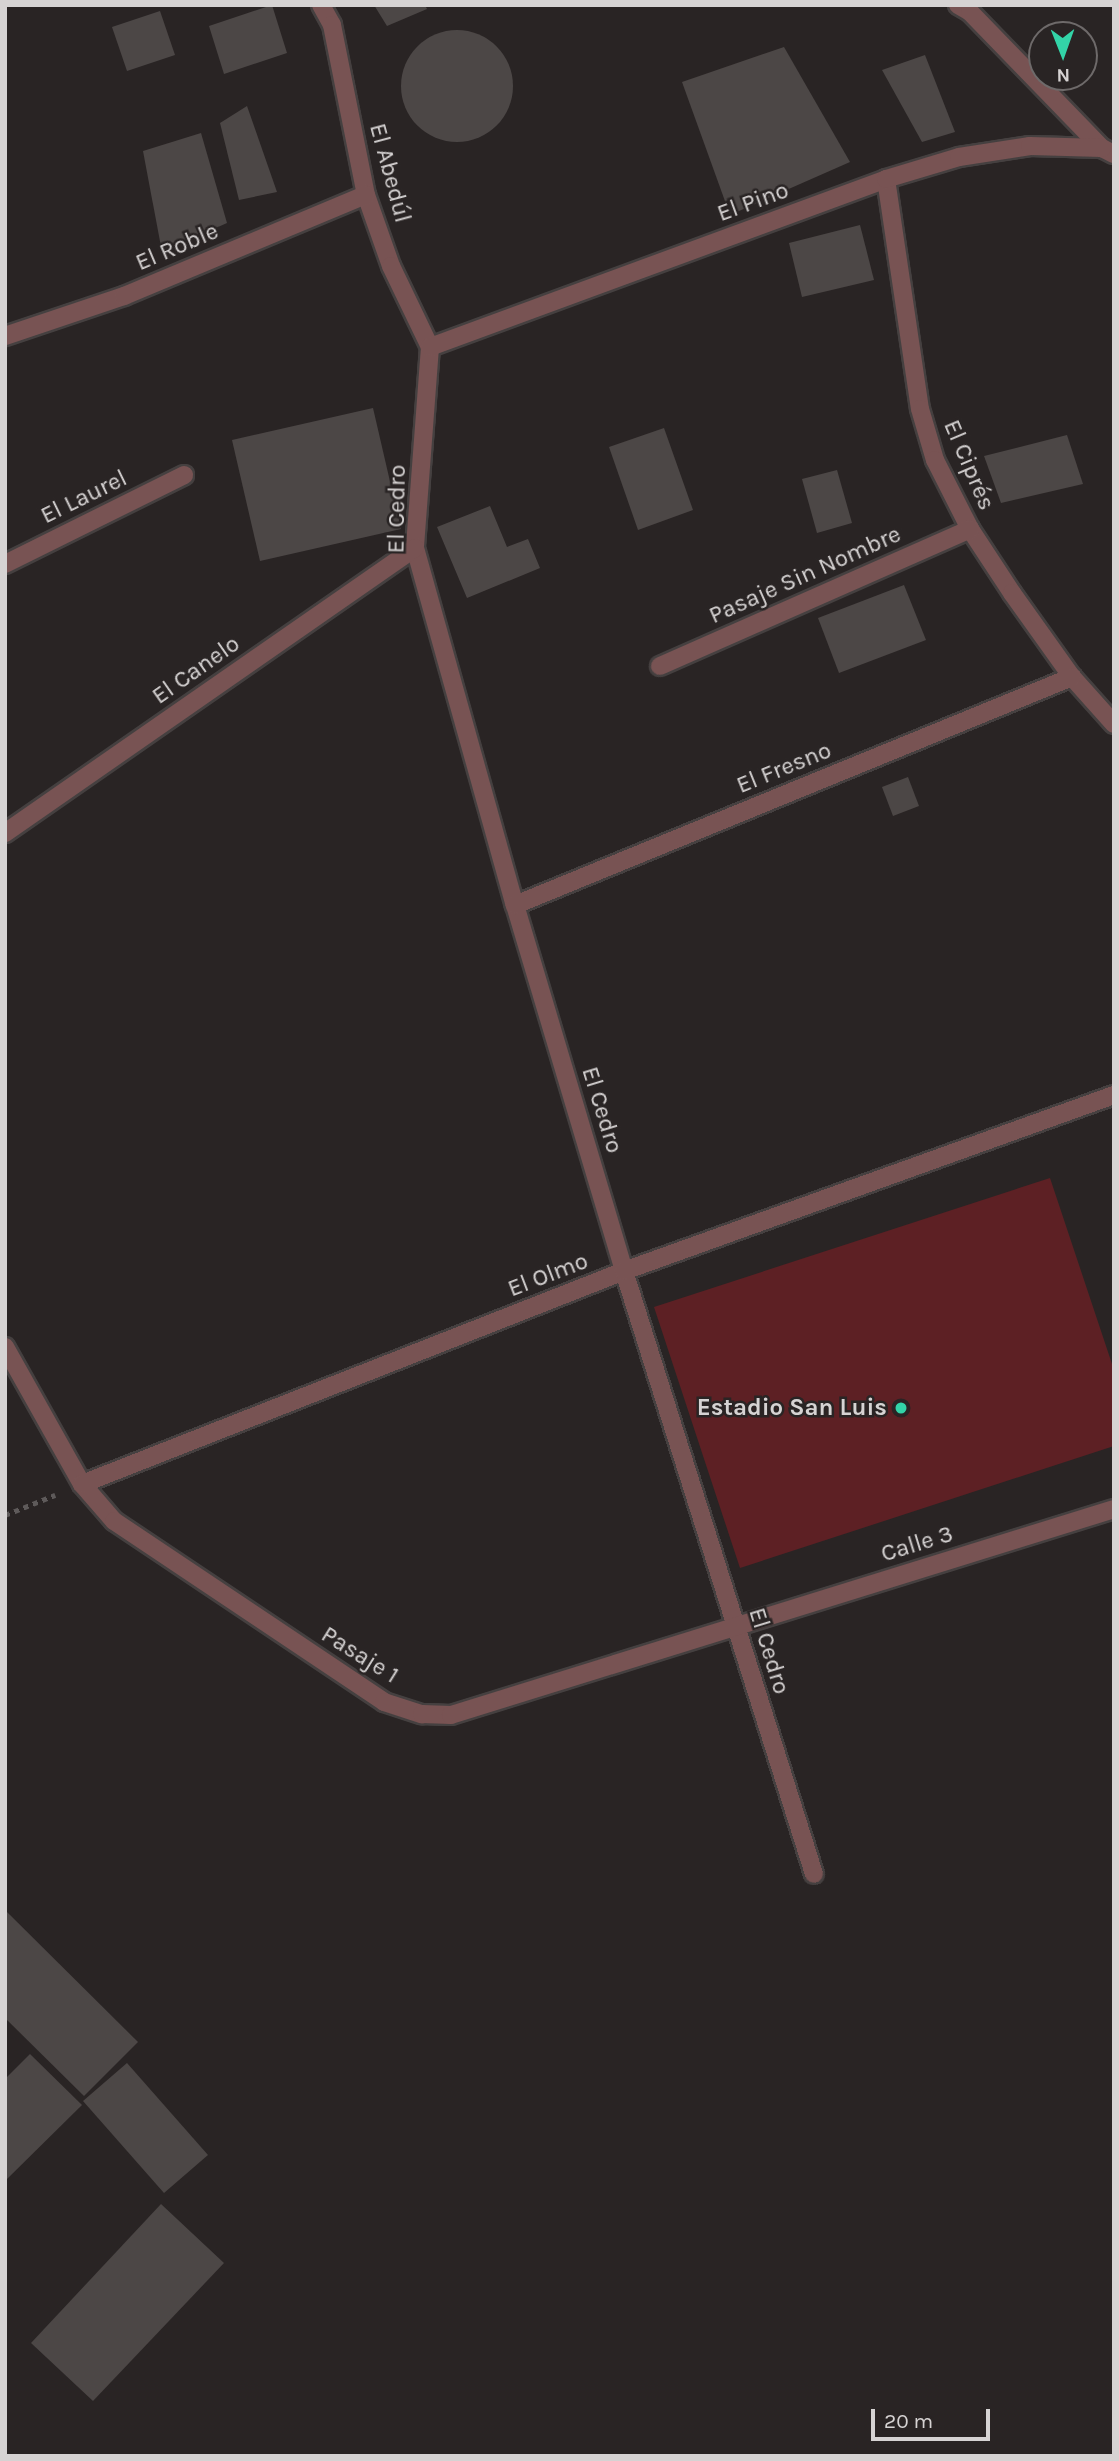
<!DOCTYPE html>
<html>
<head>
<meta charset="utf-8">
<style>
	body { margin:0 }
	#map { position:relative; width:1119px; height:2461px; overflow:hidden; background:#292424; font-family:Karla,sans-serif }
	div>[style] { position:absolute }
	.green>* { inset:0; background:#5d2024 }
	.building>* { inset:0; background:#4c4746 }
	.round { border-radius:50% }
	.path>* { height:4.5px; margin-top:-2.25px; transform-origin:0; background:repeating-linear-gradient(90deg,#5e5a5a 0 5px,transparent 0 10px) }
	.roads { filter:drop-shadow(2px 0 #454040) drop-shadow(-2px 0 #454040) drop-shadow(0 2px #454040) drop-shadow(0 -2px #454040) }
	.minor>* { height:18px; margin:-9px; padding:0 9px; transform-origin:9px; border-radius:9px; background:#785353 }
	.dots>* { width:19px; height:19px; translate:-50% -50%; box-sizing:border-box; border:4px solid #292424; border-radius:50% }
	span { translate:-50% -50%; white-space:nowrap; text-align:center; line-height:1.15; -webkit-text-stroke:5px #292424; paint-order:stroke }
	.street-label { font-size:24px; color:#d6d3d3 }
	.poi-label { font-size:24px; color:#d6d3d3; font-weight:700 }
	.right { translate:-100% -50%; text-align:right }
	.frame { position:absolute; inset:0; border:7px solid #d6d3d3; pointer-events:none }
	.north { position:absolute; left:1028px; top:21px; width:70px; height:70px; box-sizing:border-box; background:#292424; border:2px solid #6e6a6a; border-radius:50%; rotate:179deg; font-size:19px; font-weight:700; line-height:28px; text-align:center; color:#d6d3d3 }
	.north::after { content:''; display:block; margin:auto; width:24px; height:32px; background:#33d4a8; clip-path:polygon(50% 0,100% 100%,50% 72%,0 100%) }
	.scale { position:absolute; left:871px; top:2409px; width:119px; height:32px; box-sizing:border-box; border:4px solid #d6d3d3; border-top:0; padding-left:9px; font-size:21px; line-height:24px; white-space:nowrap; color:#d6d3d3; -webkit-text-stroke:5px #292424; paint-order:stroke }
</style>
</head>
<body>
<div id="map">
	<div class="green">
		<i style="clip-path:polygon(1050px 1178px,1114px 1370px,1114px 1446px,740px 1568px,654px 1307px)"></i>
	</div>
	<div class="building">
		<i style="clip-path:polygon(272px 5px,287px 53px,224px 74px,209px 26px)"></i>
		<i style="clip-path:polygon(374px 5px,425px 5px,427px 9px,387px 26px)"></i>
		<i style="clip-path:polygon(160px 11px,175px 55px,127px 71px,112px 27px)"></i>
		<i class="round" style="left:401px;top:30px;width:112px;height:112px"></i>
		<i style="clip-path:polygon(784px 47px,850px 162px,730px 215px,682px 82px)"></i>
		<i style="clip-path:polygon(925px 55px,955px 132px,922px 142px,882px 70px)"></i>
		<i style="clip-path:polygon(247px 106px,277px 192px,239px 200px,220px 123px)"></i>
		<i style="clip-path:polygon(201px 133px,227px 223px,162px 252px,143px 151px)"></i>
		<i style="clip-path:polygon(860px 225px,874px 280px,802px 297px,789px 243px)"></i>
		<i style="clip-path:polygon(373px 408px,401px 529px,260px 561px,232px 440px)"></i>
		<i style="clip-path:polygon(664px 428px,693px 510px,638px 530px,609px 447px)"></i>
		<i style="clip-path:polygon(1067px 435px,1083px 484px,1001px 503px,984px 456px)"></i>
		<i style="clip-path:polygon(837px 470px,852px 523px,817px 533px,802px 479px)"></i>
		<i style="clip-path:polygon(490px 506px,507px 547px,528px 539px,540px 568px,467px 598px,437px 527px)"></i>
		<i style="clip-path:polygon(904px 585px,926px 640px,839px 673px,818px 618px)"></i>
		<i style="clip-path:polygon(908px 777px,919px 806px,893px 816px,882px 787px)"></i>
		<i style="clip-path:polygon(5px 1910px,138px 2042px,84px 2096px,5px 2018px)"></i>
		<i style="clip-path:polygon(30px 2054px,82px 2105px,5px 2181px,5px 2079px)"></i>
		<i style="clip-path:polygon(127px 2063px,208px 2155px,164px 2193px,83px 2101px)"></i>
		<i style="clip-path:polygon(161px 2204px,224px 2263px,93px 2401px,31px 2343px)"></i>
	</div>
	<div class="path">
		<i style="left:5px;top:1515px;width:54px;rotate:-21.8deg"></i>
	</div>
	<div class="roads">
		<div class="minor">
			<i style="left:321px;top:5px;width:23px;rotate:61deg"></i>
			<i style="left:332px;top:25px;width:173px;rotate:78.7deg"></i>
			<i style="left:366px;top:195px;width:75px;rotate:70.6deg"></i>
			<i style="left:391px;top:266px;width:90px;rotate:64.3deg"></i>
			<i style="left:430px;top:347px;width:202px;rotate:94.3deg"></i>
			<i style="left:415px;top:548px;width:371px;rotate:74.4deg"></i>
			<i style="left:515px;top:905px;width:382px;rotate:73.4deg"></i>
			<i style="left:624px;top:1271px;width:632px;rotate:72.51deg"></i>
			<i style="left:958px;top:5px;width:14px;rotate:30deg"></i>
			<i style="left:970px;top:12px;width:190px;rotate:45.9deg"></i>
			<i style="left:1102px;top:148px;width:13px;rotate:27deg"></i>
			<i style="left:886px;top:179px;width:232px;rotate:81.6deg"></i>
			<i style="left:920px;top:409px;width:53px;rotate:73.6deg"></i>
			<i style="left:935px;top:460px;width:77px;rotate:63.1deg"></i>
			<i style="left:970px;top:529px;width:77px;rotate:56.7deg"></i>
			<i style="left:1012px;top:593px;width:103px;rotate:54.5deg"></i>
			<i style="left:1072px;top:677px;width:63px;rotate:48.2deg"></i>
			<i style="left:5px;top:336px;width:126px;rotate:-18.6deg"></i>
			<i style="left:124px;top:296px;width:262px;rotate:-22.7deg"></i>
			<i style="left:430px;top:347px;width:486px;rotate:-20.2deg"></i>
			<i style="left:886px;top:179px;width:76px;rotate:-16.8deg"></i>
			<i style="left:959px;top:157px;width:72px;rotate:-8.8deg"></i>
			<i style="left:1030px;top:146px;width:72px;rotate:1.6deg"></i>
			<i style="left:5px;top:564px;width:200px;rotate:-26.4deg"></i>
			<i style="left:660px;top:666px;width:339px;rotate:-23.8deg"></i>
			<i style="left:5px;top:833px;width:499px;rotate:-34.8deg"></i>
			<i style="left:515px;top:905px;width:602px;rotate:-22.26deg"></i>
			<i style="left:5px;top:1347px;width:157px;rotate:60.7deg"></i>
			<i style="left:82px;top:1484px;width:49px;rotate:49.1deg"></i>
			<i style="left:114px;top:1521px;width:325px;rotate:33.8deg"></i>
			<i style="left:384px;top:1702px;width:40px;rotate:18deg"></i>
			<i style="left:422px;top:1714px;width:29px;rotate:2deg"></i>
			<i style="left:451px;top:1715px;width:694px;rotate:-17.26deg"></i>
			<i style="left:82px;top:1484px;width:582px;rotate:-21.45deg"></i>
			<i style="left:624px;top:1271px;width:521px;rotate:-19.76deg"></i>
		</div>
	</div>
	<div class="dots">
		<i style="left:901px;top:1408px;background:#33d4a8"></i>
	</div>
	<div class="street-label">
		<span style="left:390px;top:173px;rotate:75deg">El Abedúl</span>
		<span style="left:753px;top:202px;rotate:-20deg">El Pino</span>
		<span style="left:177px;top:247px;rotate:-23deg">El Roble</span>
		<span style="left:969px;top:465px;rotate:67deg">El Ciprés</span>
		<span style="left:84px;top:497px;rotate:-26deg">El Laurel</span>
		<span style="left:397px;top:509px;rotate:-89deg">El Cedro</span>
		<span style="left:805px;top:575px;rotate:-24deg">Pasaje Sin Nombre</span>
		<span style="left:196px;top:670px;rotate:-35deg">El Canelo</span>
		<span style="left:784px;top:768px;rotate:-22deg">El Fresno</span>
		<span style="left:602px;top:1110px;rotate:73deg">El Cedro</span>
		<span style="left:548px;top:1275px;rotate:-21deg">El Olmo</span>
		<span style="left:917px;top:1544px;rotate:-17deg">Calle 3</span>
		<span style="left:769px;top:1651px;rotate:73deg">El Cedro</span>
		<span style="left:360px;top:1655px;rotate:32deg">Pasaje 1</span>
	</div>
	<div class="poi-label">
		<span class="right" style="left:887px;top:1408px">Estadio San Luis</span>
	</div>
	<div class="frame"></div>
	<div class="north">N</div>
	<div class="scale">20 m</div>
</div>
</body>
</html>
